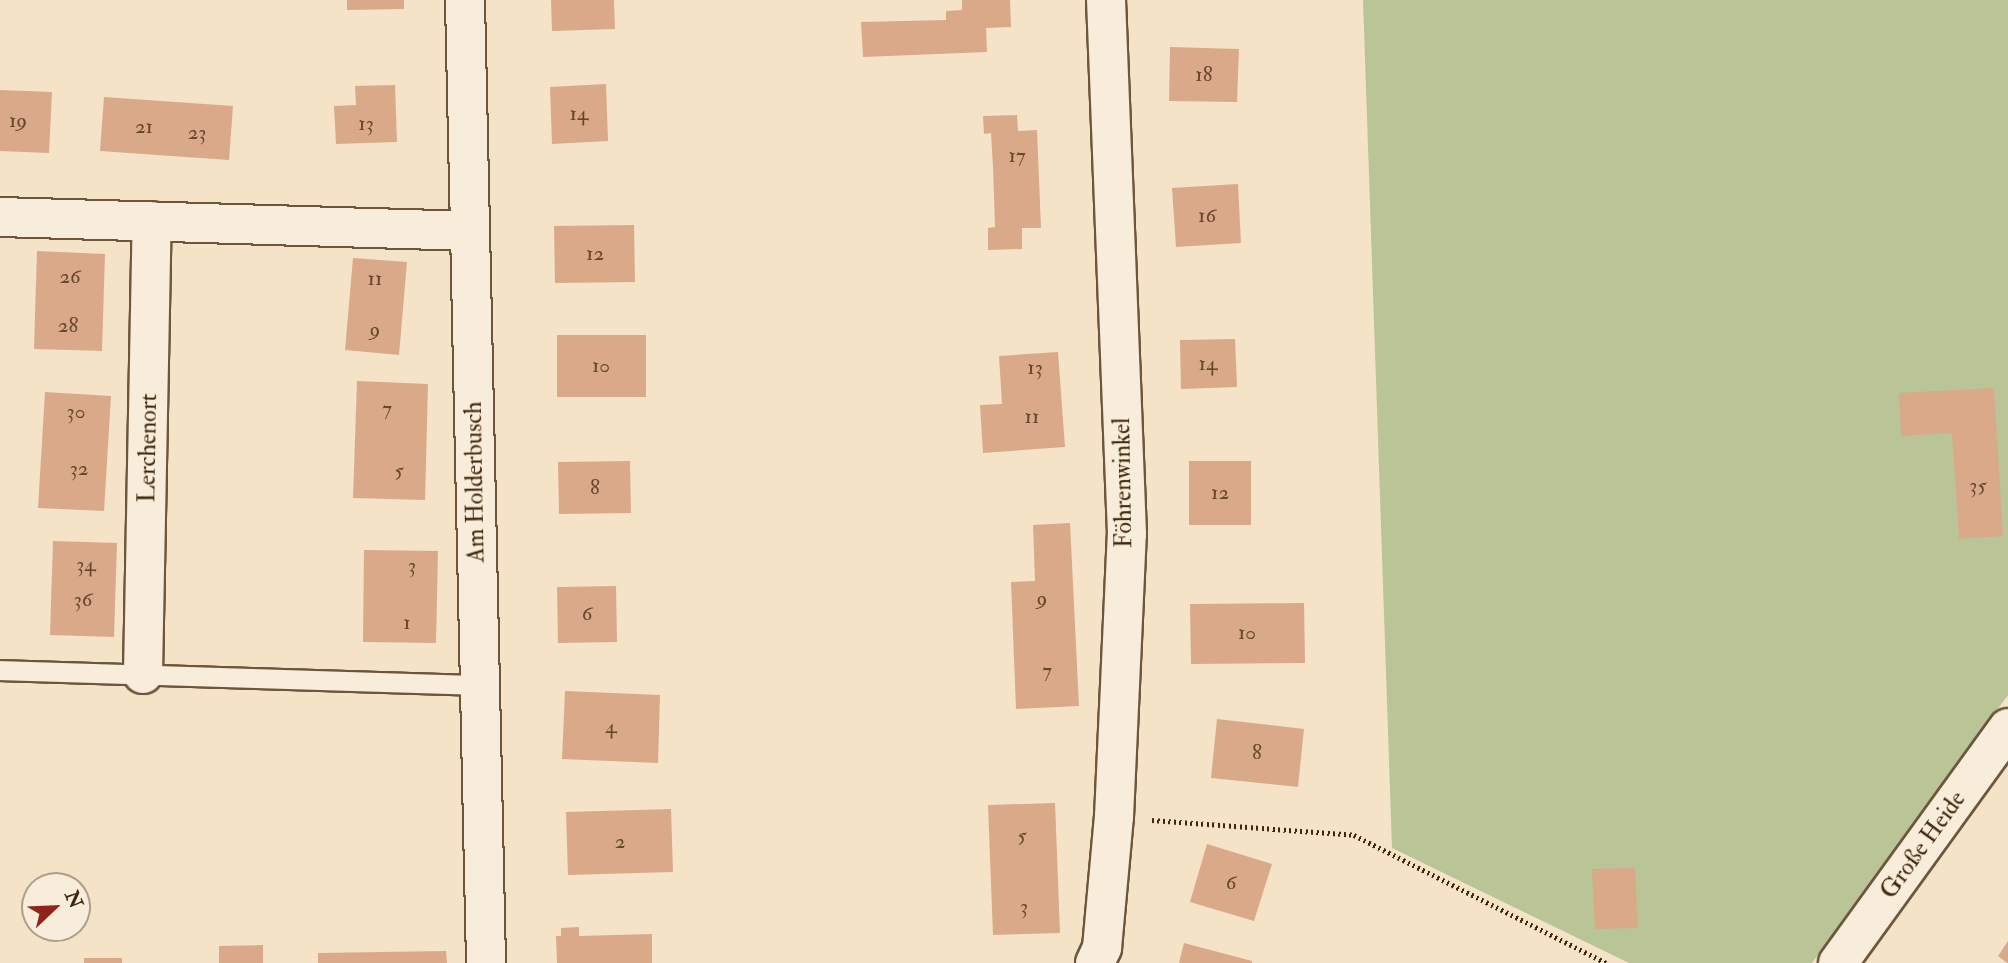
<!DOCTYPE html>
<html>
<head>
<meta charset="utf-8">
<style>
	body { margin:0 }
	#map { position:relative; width:2008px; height:963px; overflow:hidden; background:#f4e3c6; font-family:"IM FELL Double Pica",serif }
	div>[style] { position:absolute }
	.green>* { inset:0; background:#b9c497 }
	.building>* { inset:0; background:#daa98a }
	.path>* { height:4.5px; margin-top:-2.25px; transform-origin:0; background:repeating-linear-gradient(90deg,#41270d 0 2px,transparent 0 5.5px) }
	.roads { filter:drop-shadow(2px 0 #6e563b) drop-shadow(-2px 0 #6e563b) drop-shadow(0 2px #6e563b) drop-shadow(0 -2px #6e563b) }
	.lane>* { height:19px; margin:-9.5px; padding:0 9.5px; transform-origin:9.5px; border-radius:9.5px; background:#f8edda }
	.street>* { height:38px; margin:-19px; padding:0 19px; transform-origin:19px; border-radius:19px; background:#f8edda }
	span { translate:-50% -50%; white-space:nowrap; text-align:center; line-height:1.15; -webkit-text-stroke:7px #f8edda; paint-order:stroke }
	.number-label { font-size:21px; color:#67482c }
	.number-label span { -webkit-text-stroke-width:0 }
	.street-label { font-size:24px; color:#41270d }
	.north { position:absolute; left:21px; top:872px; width:70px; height:70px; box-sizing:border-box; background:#f8edda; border:2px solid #af9e88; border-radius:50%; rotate:67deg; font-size:19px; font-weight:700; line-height:28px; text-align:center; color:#41270d }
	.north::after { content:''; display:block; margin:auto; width:24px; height:32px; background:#8f2418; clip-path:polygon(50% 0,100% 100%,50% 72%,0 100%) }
</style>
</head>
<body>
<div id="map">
	<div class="green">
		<i style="clip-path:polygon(1363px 0,2008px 0,2008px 695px,1812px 963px,1629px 963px,1392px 848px)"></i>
	</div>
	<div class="building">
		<i style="clip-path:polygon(347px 0,404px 0,404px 9px,347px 10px)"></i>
		<i style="clip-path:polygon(551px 0,614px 0,615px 29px,552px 31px)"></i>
		<i style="clip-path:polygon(962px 0,1010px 0,1011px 27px,986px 28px,987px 52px,863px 57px,861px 22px,946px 20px,946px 11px,962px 10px)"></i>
		<i style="clip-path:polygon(1170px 47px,1239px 49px,1237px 102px,1169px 101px)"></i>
		<i style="clip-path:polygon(606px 84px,608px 141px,552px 144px,550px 87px)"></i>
		<i style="clip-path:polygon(395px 85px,397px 142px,336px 144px,334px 106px,356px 105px,355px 86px)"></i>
		<i style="clip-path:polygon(0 90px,52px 92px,49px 153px,0 151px)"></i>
		<i style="clip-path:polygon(104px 97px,233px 106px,229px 160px,100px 151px)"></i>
		<i style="clip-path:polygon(1017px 115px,1018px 131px,1037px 130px,1041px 228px,1022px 228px,1022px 249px,988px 250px,988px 228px,995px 227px,993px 167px,991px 133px,984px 134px,983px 116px)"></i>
		<i style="clip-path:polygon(1238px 184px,1241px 243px,1176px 247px,1172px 188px)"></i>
		<i style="clip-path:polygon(634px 225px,635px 282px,555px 283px,554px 226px)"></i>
		<i style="clip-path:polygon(37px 251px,105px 254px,102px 351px,34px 349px)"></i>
		<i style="clip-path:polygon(353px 258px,407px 262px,399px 355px,345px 350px)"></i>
		<i style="clip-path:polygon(557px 335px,646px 335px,646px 397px,557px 397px)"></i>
		<i style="clip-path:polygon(1235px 339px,1237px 387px,1181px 389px,1180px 340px)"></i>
		<i style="clip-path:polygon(1058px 352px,1065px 447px,983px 453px,980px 405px,1002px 404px,999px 356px)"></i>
		<i style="clip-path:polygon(357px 381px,428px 384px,425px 500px,353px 498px)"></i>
		<i style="clip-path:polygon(1994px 388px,2003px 536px,1959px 539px,1952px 433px,1901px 436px,1899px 393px)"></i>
		<i style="clip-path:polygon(45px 392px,111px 396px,104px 511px,38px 508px)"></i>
		<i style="clip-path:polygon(630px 461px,631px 513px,559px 514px,558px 462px)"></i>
		<i style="clip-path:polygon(1189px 461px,1251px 461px,1251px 525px,1189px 525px)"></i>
		<i style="clip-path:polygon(1070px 523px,1079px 706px,1016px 709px,1011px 582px,1035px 581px,1033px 525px)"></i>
		<i style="clip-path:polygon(53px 541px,117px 543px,114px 637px,50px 635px)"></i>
		<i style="clip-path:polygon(364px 550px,438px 551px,436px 643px,363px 642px)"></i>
		<i style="clip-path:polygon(616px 586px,617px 642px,558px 643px,557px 587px)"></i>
		<i style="clip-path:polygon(1304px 603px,1305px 663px,1191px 664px,1190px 604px)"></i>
		<i style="clip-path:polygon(565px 691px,660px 695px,658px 763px,562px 759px)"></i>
		<i style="clip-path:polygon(1217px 719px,1304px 729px,1298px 787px,1211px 778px)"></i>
		<i style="clip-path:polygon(1055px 803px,1060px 933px,993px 935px,988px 805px)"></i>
		<i style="clip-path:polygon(671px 809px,673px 872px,568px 875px,566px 812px)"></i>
		<i style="clip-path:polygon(1207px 844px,1272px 864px,1254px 921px,1190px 902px)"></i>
		<i style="clip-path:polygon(1635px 868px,1638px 928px,1595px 929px,1592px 869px)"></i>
		<i style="clip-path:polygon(579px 927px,579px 936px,652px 934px,652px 963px,557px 963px,556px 936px,561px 936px,561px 928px)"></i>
		<i style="clip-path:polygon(2008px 941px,2008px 963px,2007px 963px,1998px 956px)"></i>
		<i style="clip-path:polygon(1184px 943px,1252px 961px,1252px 963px,1179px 963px)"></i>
		<i style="clip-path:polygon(263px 945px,263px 963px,219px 963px,219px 946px)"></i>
		<i style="clip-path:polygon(446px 951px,447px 963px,318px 963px,318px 953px)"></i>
		<i style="clip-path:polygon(84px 958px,122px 958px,122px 963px,84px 963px)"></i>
	</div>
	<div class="path">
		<i style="left:1152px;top:820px;width:203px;rotate:4.2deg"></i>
		<i style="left:1354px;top:835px;width:283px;rotate:26.9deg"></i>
	</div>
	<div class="roads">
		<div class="lane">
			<i style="left:0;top:670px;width:480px;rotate:1.8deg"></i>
		</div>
		<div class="street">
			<i style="left:465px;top:0;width:963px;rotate:88.75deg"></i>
			<i style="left:0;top:217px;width:469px;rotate:1.7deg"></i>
			<i style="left:143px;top:674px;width:453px;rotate:-88.9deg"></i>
			<i style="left:1095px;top:963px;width:17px;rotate:-65deg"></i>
			<i style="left:1102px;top:948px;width:132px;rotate:-84.8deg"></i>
			<i style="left:1114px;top:817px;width:283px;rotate:-87.4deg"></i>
			<i style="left:1127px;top:534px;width:534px;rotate:-92.25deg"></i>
			<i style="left:1838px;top:963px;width:290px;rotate:-54.1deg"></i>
		</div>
	</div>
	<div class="number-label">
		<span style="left:1204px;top:75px">18</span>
		<span style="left:579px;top:114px">14</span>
		<span style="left:18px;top:121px">19</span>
		<span style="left:366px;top:124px">13</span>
		<span style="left:144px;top:127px">21</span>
		<span style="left:197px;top:133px">23</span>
		<span style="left:1017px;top:156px">17</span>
		<span style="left:1207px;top:216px">16</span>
		<span style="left:595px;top:254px">12</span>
		<span style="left:70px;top:277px">26</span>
		<span style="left:375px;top:279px">11</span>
		<span style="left:68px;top:326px">28</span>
		<span style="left:375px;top:330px">9</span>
		<span style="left:1208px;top:364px">14</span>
		<span style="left:601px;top:366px">10</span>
		<span style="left:1035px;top:368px">13</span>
		<span style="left:387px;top:409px">7</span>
		<span style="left:76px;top:412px">30</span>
		<span style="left:1032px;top:417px">11</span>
		<span style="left:79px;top:469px">32</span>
		<span style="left:399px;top:471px">5</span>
		<span style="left:1978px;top:486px">35</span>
		<span style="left:595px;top:488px">8</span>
		<span style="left:1220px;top:493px">12</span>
		<span style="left:86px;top:565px">34</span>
		<span style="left:412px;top:566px">3</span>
		<span style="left:1042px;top:599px">9</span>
		<span style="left:83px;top:600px">36</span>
		<span style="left:587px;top:614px">6</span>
		<span style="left:407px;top:623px">1</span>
		<span style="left:1247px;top:633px">10</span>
		<span style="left:1047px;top:671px">7</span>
		<span style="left:611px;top:727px">4</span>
		<span style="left:1257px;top:753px">8</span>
		<span style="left:1022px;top:836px">5</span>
		<span style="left:620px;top:842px">2</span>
		<span style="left:1231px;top:883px">6</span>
		<span style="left:1024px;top:907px">3</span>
	</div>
	<div class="street-label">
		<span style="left:148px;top:448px;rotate:-89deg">Lerchenort</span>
		<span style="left:475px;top:482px;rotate:-91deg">Am Holderbusch</span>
		<span style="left:1123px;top:483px;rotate:-91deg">Föhrenwinkel</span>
		<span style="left:1923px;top:845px;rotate:-54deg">Große Heide</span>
	</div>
	<div class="north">N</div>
</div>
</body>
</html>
